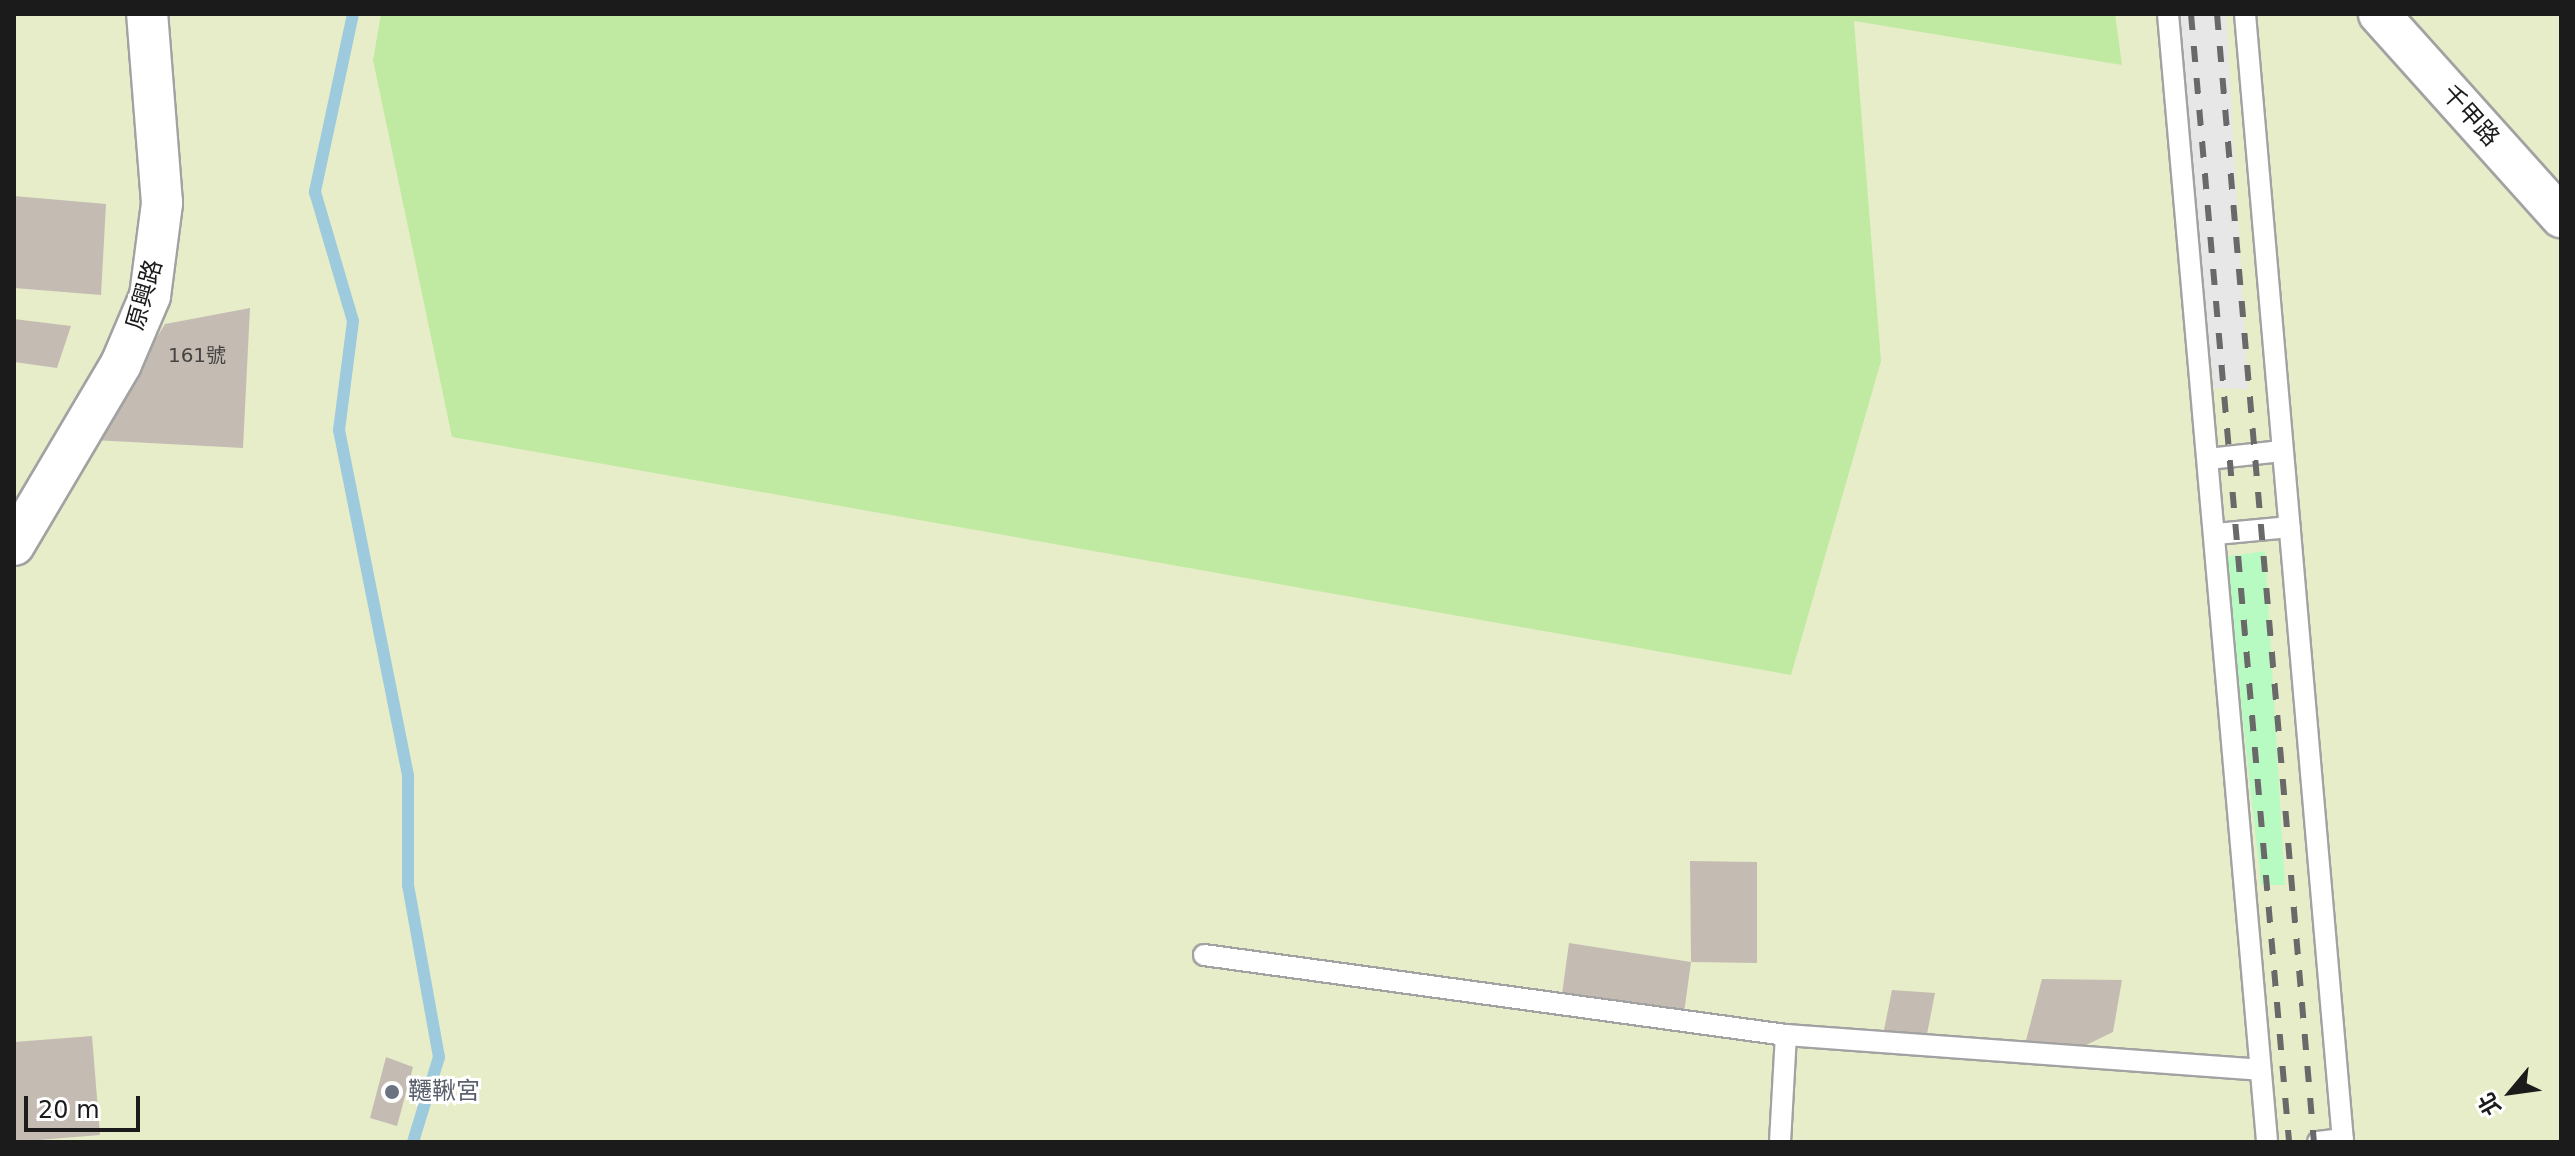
<!DOCTYPE html>
<html>
<head>
<meta charset="utf-8">
<style>
	body { margin:0 }
	#map { position:relative; width:2575px; height:1156px; overflow:hidden; background:#ede9df; font-family:"DejaVu Sans","Noto Sans TC",sans-serif }
	div>[style] { position:absolute }
	.farmland>* { inset:0; background:#e8edc9 }
	.grass>* { inset:0; background:#c0eaa2 }
	.park>* { inset:0; background:#b8fbc2 }
	.parking>* { inset:0; background:#e7e7e7 }
	.stream>* { height:12px; margin:-6px; padding:0 6px; transform-origin:6px; border-radius:6px; background:#9dcadd }
	.building>* { inset:0; background:#c4bcb3 }
	.roads { filter:drop-shadow(2px 0 #a2a2a2) drop-shadow(-2px 0 #a2a2a2) drop-shadow(0 2px #a2a2a2) drop-shadow(0 -2px #a2a2a2) }
	.service>* { height:20px; margin:-10px; padding:0 10px; transform-origin:10px; border-radius:10px; background:#fff }
	.minor>* { height:40px; margin:-20px; padding:0 20px; transform-origin:20px; border-radius:20px; background:#fff }
	.rail>* { height:6px; margin-top:-3px; transform-origin:0; background:repeating-linear-gradient(90deg,#696969 0 16px,transparent 0 32px) }
	.dots>* { width:22px; height:22px; translate:-50% -50%; box-sizing:border-box; border:4px solid #fff; border-radius:50% }
	span { translate:-50% -50%; white-space:nowrap; text-align:center; line-height:1.15; -webkit-text-stroke:6px #fff; paint-order:stroke }
	.number-label { font-size:20px; color:#454341 }
	.number-label span { -webkit-text-stroke-width:0 }
	.street-label { font-size:24px; color:#1b1b1b }
	.worship-label { font-size:24px; color:#5b616d }
	.left { translate:0 -50%; text-align:left }
	.frame { position:absolute; inset:0; border:16px solid #1b1b1b; pointer-events:none }
	.north { position:absolute; left:2471px; top:1052px; width:80px; height:80px; -webkit-text-stroke:6px #fff; paint-order:stroke; rotate:241deg; font-size:22px; font-weight:700; line-height:32px; text-align:center; color:#1b1b1b }
	.north::after { content:''; display:block; margin:auto; width:28px; height:36px; background:#1b1b1b; clip-path:polygon(50% 0,100% 100%,50% 72%,0 100%) }
	.scale { position:absolute; left:24px; top:1096px; width:116px; height:36px; box-sizing:border-box; border:4px solid #1b1b1b; border-top:0; padding-left:10px; font-size:24px; line-height:28px; white-space:nowrap; color:#1b1b1b; -webkit-text-stroke:6px #fff; paint-order:stroke }
</style>
</head>
<body>
<div id="map">
	<div class="farmland">
		<i style="clip-path:polygon(14px 14px,2561px 14px,2561px 1142px,14px 1142px)"></i>
	</div>
	<div class="grass">
		<i style="clip-path:polygon(381px 14px,2115px 14px,2122px 65px,1854px 21px,1881px 361px,1791px 675px,452px 437px,373px 60px)"></i>
	</div>
	<div class="park">
		<i style="clip-path:polygon(2265px 551px,2285px 885px,2261px 885px,2225px 557px)"></i>
	</div>
	<div class="parking">
		<i style="clip-path:polygon(2176px 14px,2226px 14px,2248px 389px,2214px 388px)"></i>
	</div>
	<div class="stream">
		<i style="left:353px;top:14px;width:182px;rotate:102.1deg"></i>
		<i style="left:315px;top:192px;width:134px;rotate:73.6deg"></i>
		<i style="left:353px;top:321px;width:110px;rotate:97.3deg"></i>
		<i style="left:339px;top:430px;width:353px;rotate:78.7deg"></i>
		<i style="left:408px;top:776px;width:109px;rotate:90deg"></i>
		<i style="left:408px;top:885px;width:175px;rotate:79.8deg"></i>
		<i style="left:439px;top:1057px;width:89px;rotate:107deg"></i>
	</div>
	<div class="building">
		<i style="clip-path:polygon(14px 196px,106px 204px,101px 295px,14px 288px)"></i>
		<i style="clip-path:polygon(250px 308px,243px 448px,93px 440px,165px 324px)"></i>
		<i style="clip-path:polygon(14px 319px,71px 326px,57px 368px,14px 362px)"></i>
		<i style="clip-path:polygon(1690px 861px,1757px 862px,1757px 963px,1691px 962px)"></i>
		<i style="clip-path:polygon(1569px 943px,1691px 962px,1684px 1013px,1562px 994px)"></i>
		<i style="clip-path:polygon(2042px 979px,2122px 980px,2113px 1032px,2074px 1051px,2024px 1048px)"></i>
		<i style="clip-path:polygon(1892px 990px,1935px 993px,1927px 1034px,1883px 1035px)"></i>
		<i style="clip-path:polygon(92px 1036px,100px 1135px,14px 1142px,14px 1042px)"></i>
		<i style="clip-path:polygon(386px 1057px,413px 1067px,397px 1126px,370px 1118px)"></i>
	</div>
	<div class="roads">
		<div class="service">
			<i style="left:2168px;top:14px;width:1132px;rotate:84.98deg"></i>
			<i style="left:2245px;top:14px;width:1132px;rotate:85.03deg"></i>
			<i style="left:2208px;top:459px;width:74px;rotate:-6.2deg"></i>
			<i style="left:2216px;top:534px;width:74px;rotate:-5.4deg"></i>
			<i style="left:1204px;top:955px;width:587px;rotate:7.83deg"></i>
			<i style="left:1786px;top:1035px;width:475px;rotate:4.2deg"></i>
			<i style="left:1780px;top:1142px;width:107px;rotate:-86.8deg"></i>
			<i style="left:2318px;top:1142px;width:25px;rotate:-7deg"></i>
		</div>
		<div class="minor">
			<i style="left:2379px;top:14px;width:273px;rotate:48.1deg"></i>
			<i style="left:14px;top:545px;width:210px;rotate:-59.4deg"></i>
			<i style="left:121px;top:364px;width:74px;rotate:-66.9deg"></i>
			<i style="left:150px;top:296px;width:94px;rotate:-82.6deg"></i>
			<i style="left:162px;top:203px;width:190px;rotate:-94.5deg"></i>
		</div>
	</div>
	<div class="rail">
		<i style="left:2191px;top:14px;width:1132px;rotate:85.03deg"></i>
		<i style="left:2217px;top:14px;width:1132px;rotate:85.09deg"></i>
	</div>
	<div class="dots">
		<i style="left:392px;top:1092px;background:#6b7280"></i>
	</div>
	<div class="number-label">
		<span style="left:197px;top:355px">161號</span>
	</div>
	<div class="street-label">
		<span style="left:2470px;top:116px;rotate:48deg">千甲路</span>
		<span style="left:145px;top:295px;rotate:-74deg">原興路</span>
	</div>
	<div class="worship-label">
		<span class="left" style="left:408px;top:1092px">韆鞦宮</span>
	</div>
	<div class="frame"></div>
	<div class="north">北</div>
	<div class="scale">20 m</div>
</div>
</body>
</html>
